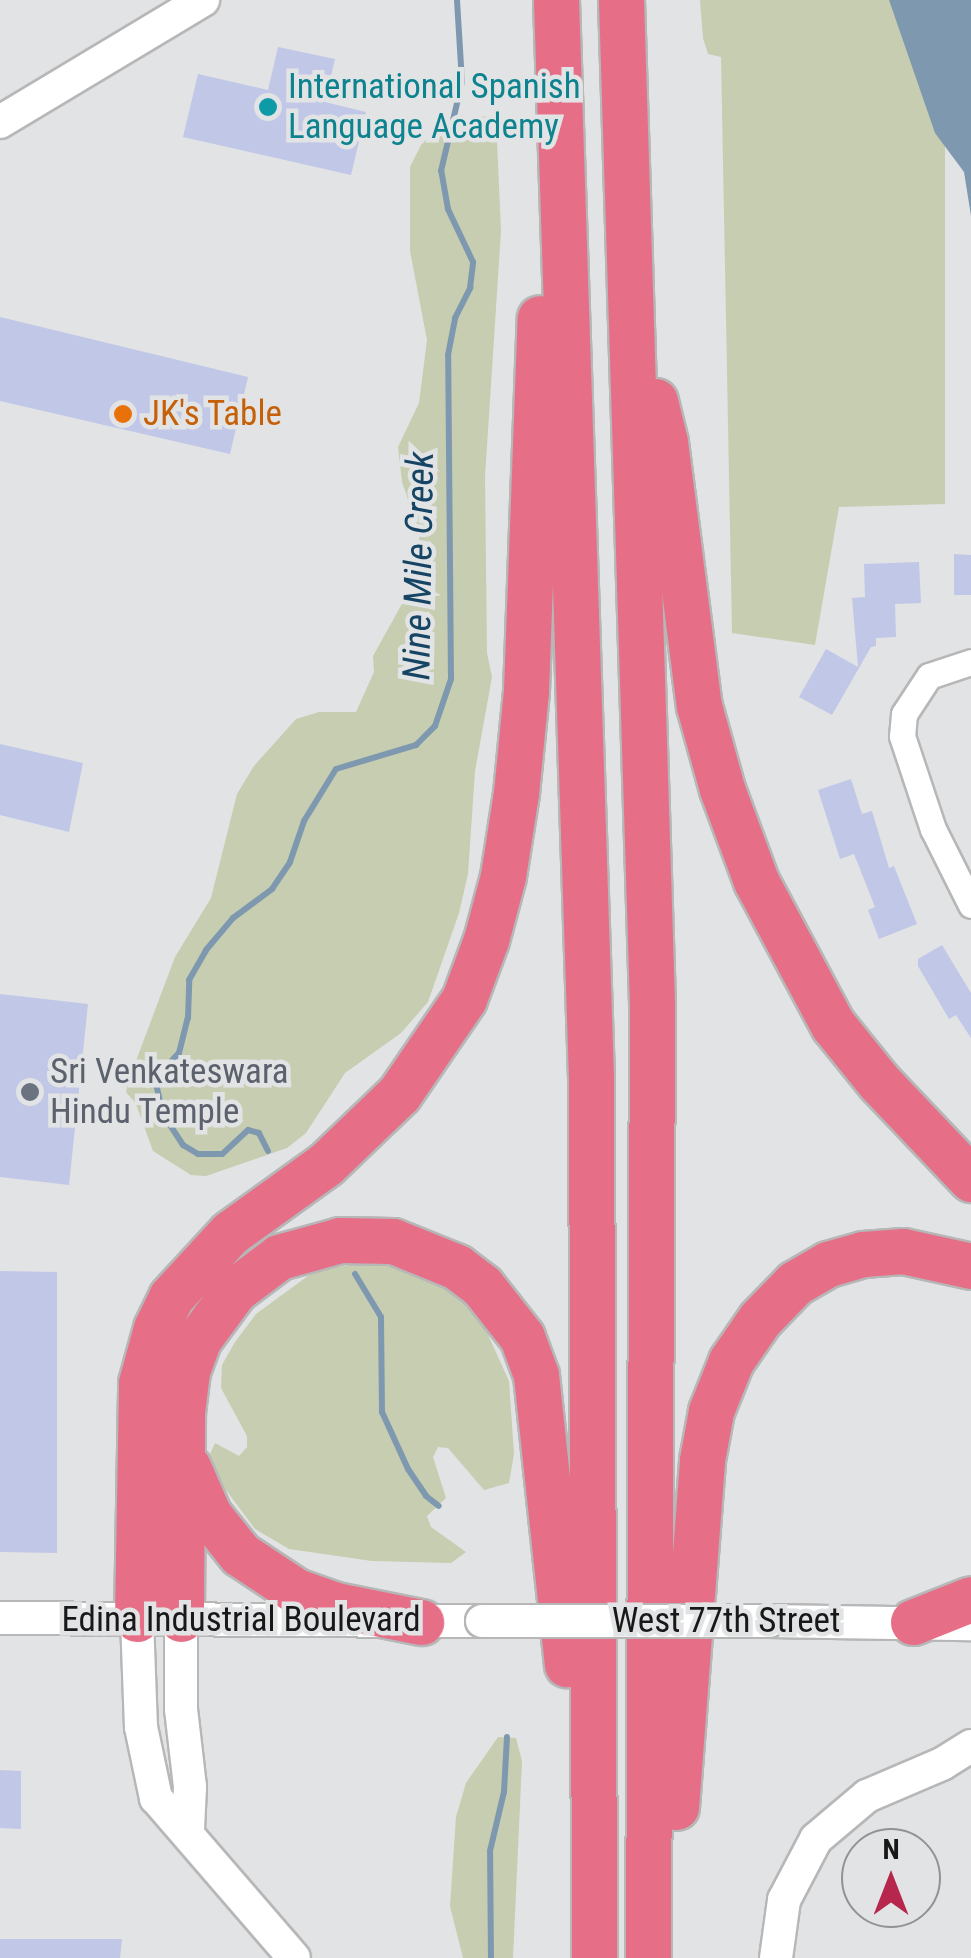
<!DOCTYPE html>
<html>
<head>
<meta charset="utf-8">
<style>
	body { margin:0 }
	#map { position:relative; width:971px; height:1958px; overflow:hidden; background:#e2e3e4; font-family:"Roboto Condensed",sans-serif }
	div>[style] { position:absolute }
	.green>* { inset:0; background:#c7cdb0 }
	.water>* { inset:0; background:#7e99af }
	.stream>* { height:6px; margin:-3px; padding:0 3px; transform-origin:3px; border-radius:3px; background:#7e99af }
	.building>* { inset:0; background:#c1c7e7 }
	.roads { filter:drop-shadow(2px 0 #b7b7b8) drop-shadow(-2px 0 #b7b7b8) drop-shadow(0 2px #b7b7b8) drop-shadow(0 -2px #b7b7b8) }
	.minor>* { height:25px; margin:-12.5px; padding:0 12.5px; transform-origin:12.5px; border-radius:12.5px; background:#fff }
	.tertiary>* { height:32px; margin:-16px; padding:0 16px; transform-origin:16px; border-radius:16px; background:#fff }
	.motorway>* { height:45px; margin:-22.5px; padding:0 22.5px; transform-origin:22.5px; border-radius:22.5px; background:#e66e86 }
	.bridges { filter:drop-shadow(2px 0 #b7b7b8) drop-shadow(-2px 0 #b7b7b8) drop-shadow(0 2px #b7b7b8) drop-shadow(0 -2px #b7b7b8) }
	.tertiary-bridge>* { height:32px; margin:-16px; padding:0 16px; transform-origin:16px; border-radius:16px; background:#fff }
	.dots>* { width:28px; height:28px; translate:-50% -50%; box-sizing:border-box; border:5px solid #e2e3e4; border-radius:50% }
	span { translate:-50% -50%; white-space:nowrap; text-align:center; line-height:1.15; -webkit-text-stroke:9px #e2e3e4; paint-order:stroke }
	.culture-label { font-size:35px; color:#0d838f }
	.left { translate:0 -50%; text-align:left }
	.food-label { font-size:35px; color:#c56008 }
	.worship-label { font-size:35px; color:#5b616d }
	.street-label { font-size:35px; color:#181819 }
	.water-label { font-size:38px; color:#154464; font-style:italic }
	.north { position:absolute; left:841px; top:1828px; width:100px; height:100px; box-sizing:border-box; background:#e2e3e4; border:2px solid #919293; border-radius:50%; rotate:0deg; font-size:28px; font-weight:700; line-height:40px; text-align:center; color:#181819 }
	.north::after { content:''; display:block; margin:auto; width:35px; height:45px; background:#b7264d; clip-path:polygon(50% 0,100% 100%,50% 72%,0 100%) }
</style>
</head>
<body>
<div id="map">
	<div class="green">
		<i style="clip-path:polygon(700px 0,945px 0,945px 504px,839px 507px,815px 645px,732px 633px,721px 57px,708px 54px,703px 38px)"></i>
		<i style="clip-path:polygon(477px 116px,489px 117px,497px 141px,501px 231px,485px 477px,487px 653px,492px 677px,475px 771px,468px 874px,459px 913px,428px 1002px,401px 1033px,345px 1073px,306px 1133px,287px 1148px,206px 1176px,191px 1175px,153px 1151px,136px 1104px,126px 1092px,128px 1082px,175px 957px,211px 898px,237px 794px,254px 766px,296px 719px,319px 712px,356px 712px,374px 672px,373px 656px,413px 584px,420px 533px,402px 482px,398px 447px,419px 403px,427px 340px,410px 251px,410px 167px,421px 145px,440px 126px)"></i>
		<i style="clip-path:polygon(371px 1262px,413px 1268px,456px 1292px,485px 1328px,509px 1381px,514px 1454px,509px 1483px,484px 1490px,448px 1448px,438px 1447px,433px 1457px,446px 1498px,427px 1516px,431px 1527px,466px 1552px,451px 1563px,372px 1561px,289px 1549px,255px 1529px,214px 1474px,210px 1454px,215px 1443px,239px 1456px,247px 1447px,247px 1436px,221px 1388px,222px 1365px,235px 1342px,256px 1314px,316px 1270px)"></i>
		<i style="clip-path:polygon(498px 1737px,516px 1738px,522px 1761px,513px 1958px,463px 1958px,450px 1906px,456px 1817px,466px 1783px)"></i>
	</div>
	<div class="water">
		<i style="clip-path:polygon(889px 0,971px 0,971px 216px,964px 172px,935px 133px)"></i>
	</div>
	<div class="stream">
		<i style="left:268px;top:1151px;width:20px;rotate:-117deg"></i>
		<i style="left:259px;top:1133px;width:11px;rotate:-165deg"></i>
		<i style="left:248px;top:1130px;width:35px;rotate:137deg"></i>
		<i style="left:222px;top:1154px;width:24px;rotate:180deg"></i>
		<i style="left:198px;top:1154px;width:17px;rotate:-149deg"></i>
		<i style="left:183px;top:1145px;width:37px;rotate:-123deg"></i>
		<i style="left:163px;top:1114px;width:28px;rotate:-103deg"></i>
		<i style="left:157px;top:1087px;width:19px;rotate:-69deg"></i>
		<i style="left:164px;top:1069px;width:22px;rotate:-47deg"></i>
		<i style="left:179px;top:1053px;width:36px;rotate:-76deg"></i>
		<i style="left:188px;top:1018px;width:38px;rotate:-88deg"></i>
		<i style="left:189px;top:980px;width:34px;rotate:-60deg"></i>
		<i style="left:206px;top:950px;width:42px;rotate:-49.8deg"></i>
		<i style="left:233px;top:918px;width:49px;rotate:-36.6deg"></i>
		<i style="left:272px;top:889px;width:32px;rotate:-56deg"></i>
		<i style="left:290px;top:862px;width:43px;rotate:-71.1deg"></i>
		<i style="left:304px;top:821px;width:61px;rotate:-58.4deg"></i>
		<i style="left:336px;top:769px;width:84px;rotate:-16.7deg"></i>
		<i style="left:416px;top:745px;width:27px;rotate:-45deg"></i>
		<i style="left:435px;top:726px;width:50px;rotate:-71.2deg"></i>
		<i style="left:451px;top:679px;width:324px;rotate:-90.5deg"></i>
		<i style="left:448px;top:355px;width:38px;rotate:-79deg"></i>
		<i style="left:455px;top:318px;width:34px;rotate:-63deg"></i>
		<i style="left:470px;top:288px;width:26px;rotate:-83deg"></i>
		<i style="left:473px;top:262px;width:59px;rotate:-115.3deg"></i>
		<i style="left:448px;top:209px;width:39px;rotate:-100deg"></i>
		<i style="left:441px;top:171px;width:91px;rotate:-76.7deg"></i>
		<i style="left:462px;top:82px;width:82px;rotate:-93.5deg"></i>
		<i style="left:355px;top:1274px;width:50px;rotate:58.8deg"></i>
		<i style="left:381px;top:1317px;width:95px;rotate:89.4deg"></i>
		<i style="left:382px;top:1412px;width:63px;rotate:65.5deg"></i>
		<i style="left:408px;top:1469px;width:32px;rotate:56deg"></i>
		<i style="left:426px;top:1496px;width:16px;rotate:38deg"></i>
		<i style="left:491px;top:1958px;width:107px;rotate:-90.5deg"></i>
		<i style="left:490px;top:1851px;width:61px;rotate:-76.7deg"></i>
		<i style="left:504px;top:1792px;width:55px;rotate:-86.9deg"></i>
	</div>
	<div class="building">
		<i style="clip-path:polygon(278px 47px,335px 59px,325px 102px,366px 112px,351px 175px,183px 137px,198px 74px,268px 90px)"></i>
		<i style="clip-path:polygon(0 317px,248px 377px,230px 454px,0 401px)"></i>
		<i style="clip-path:polygon(954px 554px,971px 555px,971px 595px,954px 595px)"></i>
		<i style="clip-path:polygon(919px 562px,921px 603px,895px 604px,896px 637px,876px 638px,876px 646px,871px 647px,832px 715px,799px 697px,826px 649px,858px 667px,852px 598px,865px 597px,864px 564px)"></i>
		<i style="clip-path:polygon(0 744px,83px 763px,69px 832px,0 815px)"></i>
		<i style="clip-path:polygon(851px 779px,862px 814px,872px 811px,889px 868px,894px 866px,917px 924px,879px 939px,868px 910px,875px 907px,854px 854px,840px 859px,818px 790px)"></i>
		<i style="clip-path:polygon(942px 945px,971px 993px,971px 1038px,956px 1015px,949px 1019px,918px 966px,918px 959px)"></i>
		<i style="clip-path:polygon(0 994px,88px 1004px,69px 1185px,0 1177px)"></i>
		<i style="clip-path:polygon(0 1271px,57px 1272px,57px 1553px,0 1552px)"></i>
		<i style="clip-path:polygon(0 1770px,21px 1771px,21px 1829px,0 1828px)"></i>
		<i style="clip-path:polygon(0 1939px,122px 1939px,120px 1958px,0 1958px)"></i>
	</div>
	<div class="roads">
		<div class="minor">
			<i style="left:971px;top:662px;width:44px;rotate:161.6deg"></i>
			<i style="left:929px;top:676px;width:45px;rotate:123.3deg"></i>
			<i style="left:904px;top:714px;width:22px;rotate:95deg"></i>
			<i style="left:902px;top:736px;width:98px;rotate:71.6deg"></i>
			<i style="left:933px;top:829px;width:85px;rotate:63.4deg"></i>
		</div>
		<div class="tertiary">
			<i style="left:0;top:122px;width:237px;rotate:-31deg"></i>
			<i style="left:0;top:1618px;width:482px;rotate:0.4deg"></i>
			<i style="left:137px;top:1619px;width:108px;rotate:87.9deg"></i>
			<i style="left:141px;top:1727px;width:73px;rotate:78.1deg"></i>
			<i style="left:156px;top:1798px;width:211px;rotate:49.2deg"></i>
			<i style="left:181px;top:1619px;width:90px;rotate:90deg"></i>
			<i style="left:181px;top:1709px;width:79px;rotate:83.4deg"></i>
			<i style="left:190px;top:1787px;width:42px;rotate:92.7deg"></i>
			<i style="left:769px;top:1621px;width:202px;rotate:0.9deg"></i>
			<i style="left:776px;top:1958px;width:59px;rotate:-82.1deg"></i>
			<i style="left:784px;top:1900px;width:69px;rotate:-62.3deg"></i>
			<i style="left:816px;top:1839px;width:67px;rotate:-40.1deg"></i>
			<i style="left:867px;top:1796px;width:82px;rotate:-23.1deg"></i>
			<i style="left:942px;top:1764px;width:34px;rotate:-32deg"></i>
		</div>
		<div class="motorway">
			<i style="left:556px;top:0;width:1078px;rotate:88.14deg"></i>
			<i style="left:591px;top:1077px;width:881px;rotate:89.8deg"></i>
			<i style="left:621px;top:0;width:1006px;rotate:88.23deg"></i>
			<i style="left:652px;top:1006px;width:952px;rotate:90.24deg"></i>
			<i style="left:655px;top:401px;width:42px;rotate:76.3deg"></i>
			<i style="left:665px;top:442px;width:266px;rotate:82.7deg"></i>
			<i style="left:699px;top:706px;width:86px;rotate:74.5deg"></i>
			<i style="left:722px;top:789px;width:98px;rotate:69.7deg"></i>
			<i style="left:756px;top:881px;width:163px;rotate:61.9deg"></i>
			<i style="left:833px;top:1025px;width:73px;rotate:51.1deg"></i>
			<i style="left:879px;top:1082px;width:134px;rotate:46.5deg"></i>
			<i style="left:188px;top:1467px;width:52px;rotate:66.4deg"></i>
			<i style="left:209px;top:1515px;width:50px;rotate:51.5deg"></i>
			<i style="left:240px;top:1554px;width:67px;rotate:33.5deg"></i>
			<i style="left:296px;top:1591px;width:42px;rotate:19.3deg"></i>
			<i style="left:336px;top:1605px;width:87px;rotate:11.3deg"></i>
			<i style="left:137px;top:1619px;width:236px;rotate:-89deg"></i>
			<i style="left:141px;top:1383px;width:57px;rotate:-74.7deg"></i>
			<i style="left:156px;top:1328px;width:34px;rotate:-64deg"></i>
			<i style="left:171px;top:1297px;width:87px;rotate:-47.3deg"></i>
			<i style="left:230px;top:1233px;width:118px;rotate:-35.7deg"></i>
			<i style="left:326px;top:1164px;width:101px;rotate:-43.8deg"></i>
			<i style="left:399px;top:1094px;width:115px;rotate:-55.6deg"></i>
			<i style="left:464px;top:999px;width:63px;rotate:-69.6deg"></i>
			<i style="left:486px;top:940px;width:66px;rotate:-75.1deg"></i>
			<i style="left:503px;top:876px;width:84px;rotate:-81.1deg"></i>
			<i style="left:516px;top:793px;width:102px;rotate:-84.4deg"></i>
			<i style="left:526px;top:691px;width:373px;rotate:-87.9deg"></i>
			<i style="left:181px;top:1619px;width:207px;rotate:-89.7deg"></i>
			<i style="left:182px;top:1412px;width:41px;rotate:-83deg"></i>
			<i style="left:187px;top:1371px;width:33px;rotate:-70deg"></i>
			<i style="left:198px;top:1340px;width:62px;rotate:-53.5deg"></i>
			<i style="left:235px;top:1290px;width:55px;rotate:-36.9deg"></i>
			<i style="left:279px;top:1257px;width:63px;rotate:-15.6deg"></i>
			<i style="left:340px;top:1240px;width:53px;rotate:1.1deg"></i>
			<i style="left:393px;top:1241px;width:69px;rotate:22.1deg"></i>
			<i style="left:457px;top:1267px;width:31px;rotate:37deg"></i>
			<i style="left:482px;top:1286px;width:65px;rotate:51.9deg"></i>
			<i style="left:522px;top:1337px;width:40px;rotate:69.8deg"></i>
			<i style="left:536px;top:1375px;width:291px;rotate:83.9deg"></i>
			<i style="left:913px;top:1622px;width:62px;rotate:-21.6deg"></i>
			<i style="left:676px;top:1807px;width:348px;rotate:-85.7deg"></i>
			<i style="left:702px;top:1460px;width:50px;rotate:-79.6deg"></i>
			<i style="left:711px;top:1411px;width:54px;rotate:-68.2deg"></i>
			<i style="left:731px;top:1361px;width:51px;rotate:-55.4deg"></i>
			<i style="left:760px;top:1319px;width:50px;rotate:-45.8deg"></i>
			<i style="left:795px;top:1283px;width:38px;rotate:-30deg"></i>
			<i style="left:828px;top:1264px;width:36px;rotate:-16deg"></i>
			<i style="left:863px;top:1254px;width:40px;rotate:-4.3deg"></i>
			<i style="left:903px;top:1251px;width:70px;rotate:12.4deg"></i>
		</div>
	</div>
	<div class="bridges">
		<div class="tertiary-bridge">
			<i style="left:482px;top:1621px;width:287px"></i>
		</div>
	</div>
	<div class="dots">
		<i style="left:268px;top:107px;background:#0f9aa8"></i>
		<i style="left:123px;top:414px;background:#e8710a"></i>
		<i style="left:30px;top:1092px;background:#6b7280"></i>
	</div>
	<div class="culture-label">
		<span class="left" style="left:288px;top:107px">International Spanish<br>Language Academy</span>
	</div>
	<div class="food-label">
		<span class="left" style="left:143px;top:414px">JK's Table</span>
	</div>
	<div class="worship-label">
		<span class="left" style="left:50px;top:1092px">Sri Venkateswara<br>Hindu Temple</span>
	</div>
	<div class="street-label">
		<span style="left:241px;top:1620px">Edina Industrial Boulevard</span>
		<span style="left:726px;top:1621px">West 77th Street</span>
	</div>
	<div class="water-label">
		<span style="left:419px;top:566px;rotate:-89deg">Nine Mile Creek</span>
	</div>
	<div class="north">N</div>
</div>
</body>
</html>
